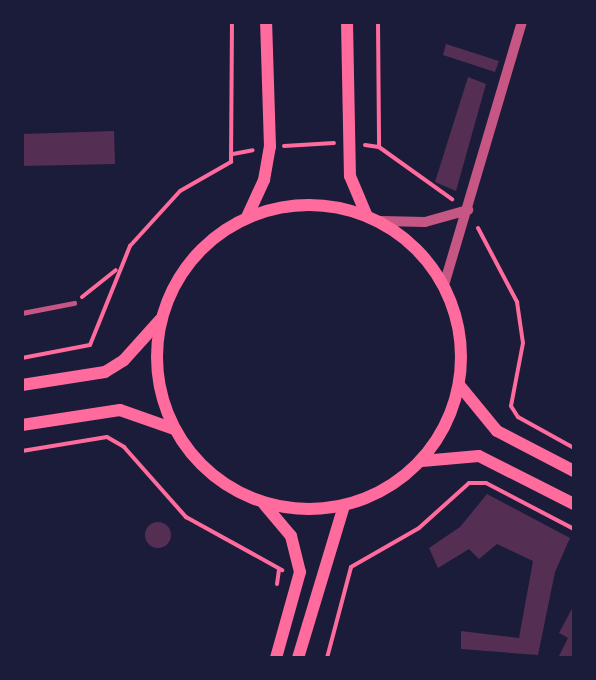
<!DOCTYPE html>
<html>
<head>
<meta charset="utf-8">
<style>
	body { margin:0 }
	#map { position:relative; width:596px; height:680px; overflow:hidden; background:#1b1b3a; font-family:"IBM Plex Sans",sans-serif }
	div>[style] { position:absolute }
	.building>* { inset:0; background:#542f53 }
	.round { border-radius:50% }
	.path>* { height:4px; margin:-2px; padding:0 2px; transform-origin:2px; border-radius:2px; background:#ff6b9d }
	.service>* { height:4.5px; margin:-2.25px; padding:0 2.25px; transform-origin:2.25px; border-radius:2.25px; background:#c65784 }
	.tertiary>* { height:10px; margin:-5px; padding:0 5px; transform-origin:5px; border-radius:5px; background:#c65784 }
	.secondary>* { height:12px; margin:-6px; padding:0 6px; transform-origin:6px; border-radius:6px; background:#ff6b9d }
	.secondary>.ring { margin:-6px; padding:0; box-sizing:content-box; background:none; border:12px solid #ff6b9d; border-radius:50% }
	span { translate:-50% -50%; white-space:nowrap; text-align:center; line-height:1.15; -webkit-text-stroke:4.5px #1b1b3a; paint-order:stroke }
	.frame { position:absolute; inset:0; border:24px solid #1b1b3a; pointer-events:none }
</style>
</head>
<body>
<div id="map">
	<div class="building">
		<i style="clip-path:polygon(446px 44px,499px 61px,495px 72px,443px 55px)"></i>
		<i style="clip-path:polygon(468px 77px,486px 84px,456px 191px,435px 182px)"></i>
		<i style="clip-path:polygon(114px 131px,115px 164px,22px 166px,22px 134px)"></i>
		<i style="clip-path:polygon(487px 494px,570px 538px,555px 572px,538px 655px,461px 649px,461px 631px,519px 638px,533px 561px,497px 544px,479px 559px,469px 549px,438px 568px,429px 548px,460px 527px)"></i>
		<i class="round" style="left:145px;top:522px;width:26px;height:26px"></i>
		<i style="clip-path:polygon(574px 605px,574px 658px,558px 658px,568px 638px,559px 633px)"></i>
	</div>
	<div class="path">
		<i style="left:378px;top:22px;width:125px;rotate:89.5deg"></i>
		<i style="left:365px;top:145px;width:14px;rotate:8deg"></i>
		<i style="left:379px;top:147px;width:90px;rotate:35.5deg"></i>
		<i style="left:284px;top:146px;width:50px;rotate:-3.4deg"></i>
		<i style="left:233px;top:154px;width:20px;rotate:-11deg"></i>
		<i style="left:478px;top:228px;width:84px;rotate:62.2deg"></i>
		<i style="left:517px;top:302px;width:41px;rotate:81.7deg"></i>
		<i style="left:523px;top:343px;width:64px;rotate:100.8deg"></i>
		<i style="left:511px;top:406px;width:13px;rotate:58deg"></i>
		<i style="left:518px;top:417px;width:64px;rotate:29deg"></i>
		<i style="left:82px;top:297px;width:43px;rotate:-38.5deg"></i>
		<i style="left:22px;top:358px;width:69px;rotate:-10.8deg"></i>
		<i style="left:90px;top:345px;width:107px;rotate:-68deg"></i>
		<i style="left:130px;top:246px;width:74px;rotate:-47.7deg"></i>
		<i style="left:180px;top:191px;width:59px;rotate:-29.6deg"></i>
		<i style="left:231px;top:162px;width:140px;rotate:-89.6deg"></i>
		<i style="left:22px;top:451px;width:86px;rotate:-9.4deg"></i>
		<i style="left:107px;top:437px;width:20px;rotate:30deg"></i>
		<i style="left:124px;top:447px;width:94px;rotate:48.5deg"></i>
		<i style="left:186px;top:517px;width:110px;rotate:28.9deg"></i>
		<i style="left:277px;top:584px;width:15px;rotate:-82deg"></i>
		<i style="left:327px;top:658px;width:94px;rotate:-75.2deg"></i>
		<i style="left:351px;top:567px;width:78px;rotate:-29.8deg"></i>
		<i style="left:419px;top:528px;width:67px;rotate:-42deg"></i>
		<i style="left:469px;top:483px;width:17px"></i>
		<i style="left:486px;top:483px;width:99px;rotate:27.6deg"></i>
	</div>
	<div class="service">
		<i style="left:22px;top:313px;width:53px;rotate:-10.9deg"></i>
	</div>
	<div class="tertiary">
		<i style="left:381px;top:221px;width:44px;rotate:1.3deg"></i>
		<i style="left:425px;top:222px;width:45px;rotate:-15.6deg"></i>
		<i style="left:444px;top:285px;width:274px;rotate:-73.5deg"></i>
	</div>
	<div class="secondary">
		<i style="left:347px;top:22px;width:154px;rotate:88.9deg"></i>
		<i style="left:350px;top:176px;width:41px;rotate:67.2deg"></i>
		<i class="ring" style="left:157px;top:205px;width:292px;height:292px"></i>
		<i style="left:247px;top:217px;width:41px;rotate:-65.3deg"></i>
		<i style="left:264px;top:180px;width:34px;rotate:-80deg"></i>
		<i style="left:270px;top:147px;width:125px;rotate:-91.8deg"></i>
		<i style="left:22px;top:385px;width:84px;rotate:-8.9deg"></i>
		<i style="left:105px;top:372px;width:22px;rotate:-32deg"></i>
		<i style="left:124px;top:360px;width:54px;rotate:-48deg"></i>
		<i style="left:460px;top:386px;width:58px;rotate:50.6deg"></i>
		<i style="left:497px;top:431px;width:87px;rotate:27.5deg"></i>
		<i style="left:22px;top:425px;width:99px;rotate:-8.7deg"></i>
		<i style="left:120px;top:410px;width:57px;rotate:19.4deg"></i>
		<i style="left:422px;top:461px;width:57px;rotate:-5deg"></i>
		<i style="left:479px;top:456px;width:106px;rotate:26.8deg"></i>
		<i style="left:264px;top:504px;width:42px;rotate:49.8deg"></i>
		<i style="left:291px;top:536px;width:37px;rotate:76deg"></i>
		<i style="left:300px;top:572px;width:89px;rotate:105.6deg"></i>
		<i style="left:298px;top:658px;width:159px;rotate:-73.2deg"></i>
	</div>
	<div class="frame"></div>
</div>
</body>
</html>
